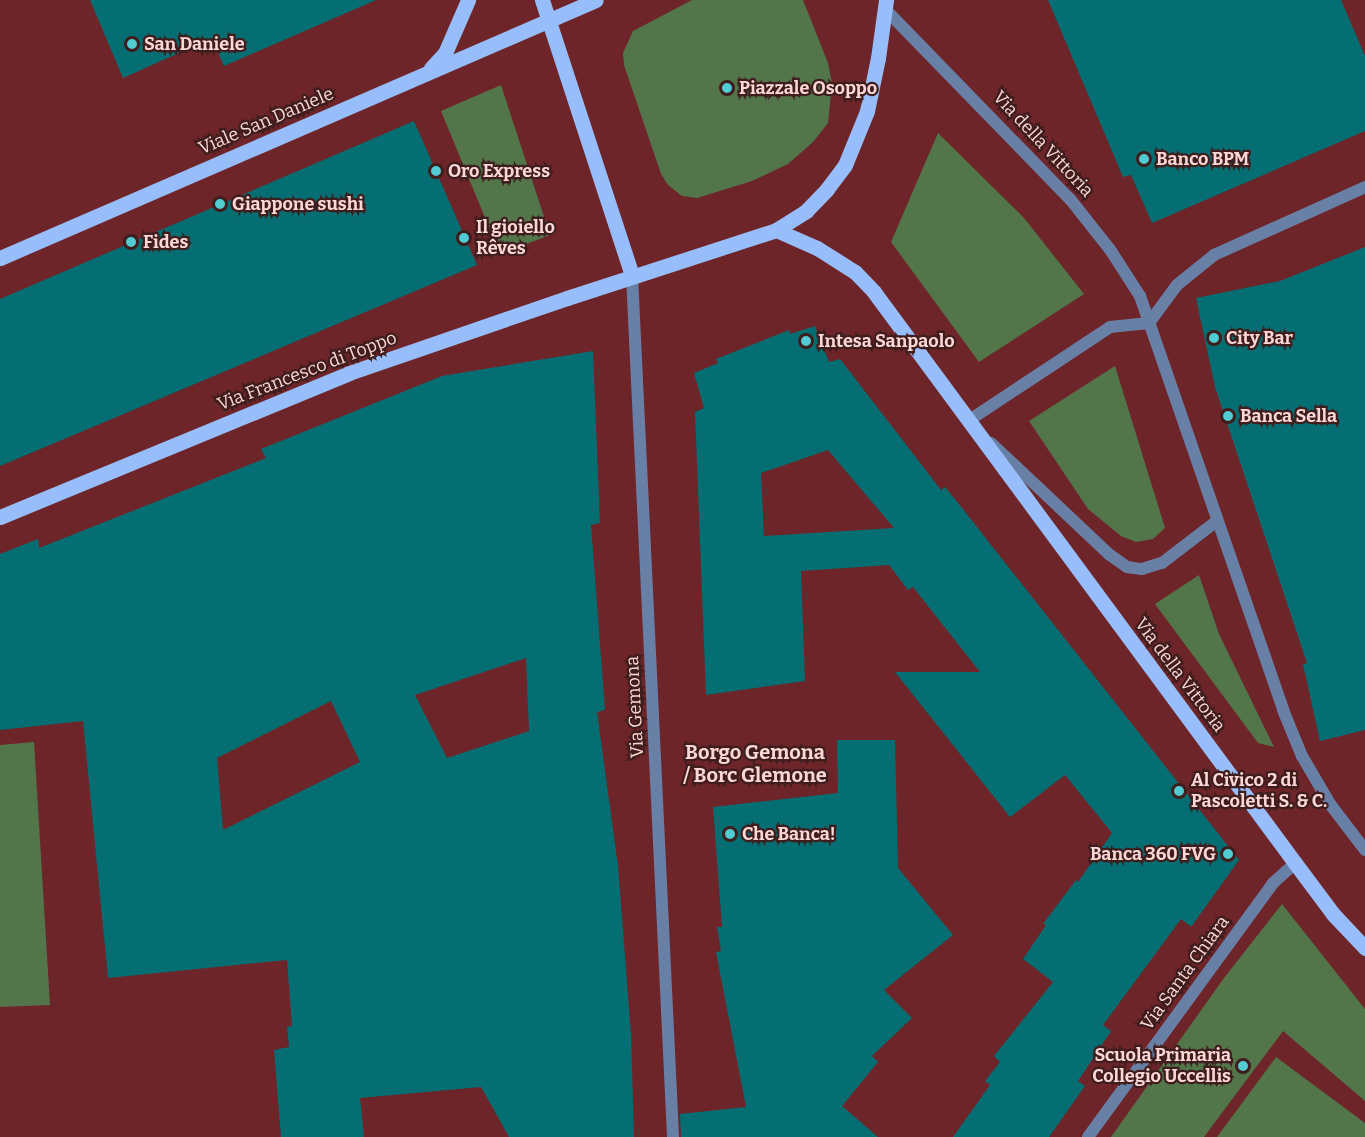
<!DOCTYPE html>
<html>
<head>
<meta charset="utf-8">
<style>
	body { margin:0 }
	#map { position:relative; width:1365px; height:1137px; overflow:hidden; background:#6e252a; font-family:Bitter,serif }
	div>[style] { position:absolute }
	.green>* { inset:0; background:#52754a }
	.building>* { inset:0; background:#056e72 }
	.minor>* { height:12px; margin:-6px; padding:0 6px; transform-origin:6px; border-radius:6px; background:#6980a6 }
	.tertiary>* { height:12px; margin:-6px; padding:0 6px; transform-origin:6px; border-radius:6px; background:#6980a6 }
	.primary>* { height:15px; margin:-7.5px; padding:0 7.5px; transform-origin:7.5px; border-radius:7.5px; background:#97bdfa }
	.dots>* { width:16px; height:16px; translate:-50% -50%; box-sizing:border-box; border:3px solid #3e1d1d; border-radius:50% }
	span { translate:-50% -50%; white-space:nowrap; text-align:center; line-height:1.15; -webkit-text-stroke:4.5px #3e1d1d; paint-order:stroke }
	.poi-label { font-size:18px; color:#fcd7d6; font-weight:700 }
	.left { translate:0 -50%; text-align:left }
	.right { translate:-100% -50%; text-align:right }
	.street-label { font-size:18px; color:#fcd7d6 }
	.neighbourhood-label { font-size:20px; color:#fcd7d6; font-weight:700 }
</style>
</head>
<body>
<div id="map">
	<div class="green">
		<i style="clip-path:polygon(692px 0,803px 0,828px 63px,832px 83px,828px 123px,813px 142px,788px 164px,752px 181px,697px 198px,682px 196px,668px 185px,661px 174px,624px 65px,623px 53px,633px 31px)"></i>
		<i style="clip-path:polygon(501px 85px,550px 235px,500px 254px,441px 111px)"></i>
		<i style="clip-path:polygon(938px 133px,1024px 218px,1084px 294px,979px 362px,891px 242px)"></i>
		<i style="clip-path:polygon(1115px 366px,1165px 528px,1153px 539px,1136px 542px,1121px 536px,1088px 509px,1029px 421px)"></i>
		<i style="clip-path:polygon(1199px 575px,1219px 634px,1274px 747px,1258px 743px,1155px 604px)"></i>
		<i style="clip-path:polygon(34px 742px,50px 1005px,0 1007px,0 745px)"></i>
		<i style="clip-path:polygon(1282px 904px,1365px 1009px,1365px 1101px,1283px 1031px,1204px 1137px,1111px 1137px,1224px 978px)"></i>
		<i style="clip-path:polygon(1276px 1057px,1365px 1123px,1365px 1137px,1217px 1137px)"></i>
	</div>
	<div class="building">
		<i style="clip-path:polygon(90px 0,376px 0,224px 66px,212px 38px,123px 78px)"></i>
		<i style="clip-path:polygon(1048px 0,1341px 0,1365px 56px,1365px 131px,1152px 223px,1131px 175px,1123px 177px)"></i>
		<i style="clip-path:polygon(414px 121px,477px 265px,0 466px,0 299px)"></i>
		<i style="clip-path:polygon(1365px 247px,1365px 730px,1320px 741px,1303px 664px,1307px 663px,1215px 387px,1196px 298px,1280px 281px)"></i>
		<i style="clip-path:polygon(evenodd,815px 326px,829px 362px,840px 359px,941px 490px,945px 487px,962px 508px,1239px 860px,1191px 927px,1181px 919px,1103px 1025px,1111px 1031px,1078px 1081px,1085px 1086px,1049px 1137px,953px 1137px,990px 1085px,985px 1081px,1000px 1062px,994px 1056px,1053px 982px,1023px 959px,1046px 925px,1043px 924px,1076px 880px,1078px 882px,1112px 833px,1065px 775px,1010px 817px,895px 672px,980px 672px,913px 587px,908px 590px,889px 565px,801px 571px,805px 681px,706px 695px,695px 412px,704px 408px,694px 373px,718px 363px,716px 359px,789px 330px,790px 334px,815px 326px,828px 450px,894px 528px,764px 536px,761px 473px,828px 450px)"></i>
		<i style="clip-path:polygon(evenodd,593px 351px,600px 523px,591px 525px,605px 710px,597px 712px,618px 866px,631px 1034px,634px 1137px,509px 1137px,481px 1087px,360px 1098px,364px 1137px,281px 1137px,274px 1050px,289px 1047px,287px 1027px,292px 1026px,287px 960px,108px 978px,83px 721px,0 730px,0 554px,38px 539px,39px 548px,266px 458px,261px 449px,442px 376px,593px 351px,526px 658px,529px 731px,447px 758px,415px 695px,526px 658px,593px 351px,331px 701px,360px 762px,223px 830px,217px 758px,331px 701px)"></i>
		<i style="clip-path:polygon(837px 740px,895px 740px,898px 868px,953px 935px,884px 990px,912px 1018px,872px 1056px,878px 1062px,842px 1106px,878px 1137px,681px 1137px,680px 1114px,746px 1107px,716px 952px,721px 951px,717px 927px,722px 927px,713px 807px,838px 793px)"></i>
	</div>
	<div class="minor">
		<i style="left:632px;top:276px;width:862px;rotate:87.27deg"></i>
		<i style="left:1149px;top:323px;width:47px;rotate:-53.6deg"></i>
		<i style="left:1177px;top:285px;width:48px;rotate:-39deg"></i>
		<i style="left:1214px;top:255px;width:166px;rotate:-24.2deg"></i>
		<i style="left:1088px;top:1137px;width:314px;rotate:-53.9deg"></i>
		<i style="left:1273px;top:883px;width:30px;rotate:-42deg"></i>
	</div>
	<div class="tertiary">
		<i style="left:885px;top:9px;width:265px;rotate:45.8deg"></i>
		<i style="left:1070px;top:199px;width:66px;rotate:51.7deg"></i>
		<i style="left:1111px;top:251px;width:54px;rotate:57.2deg"></i>
		<i style="left:1140px;top:296px;width:438px;rotate:70.9deg"></i>
		<i style="left:1283px;top:710px;width:50px;rotate:67.6deg"></i>
		<i style="left:1302px;top:756px;width:56px;rotate:59.7deg"></i>
		<i style="left:1330px;top:804px;width:58px;rotate:52.7deg"></i>
		<i style="left:972px;top:425px;width:6px;rotate:-135deg"></i>
		<i style="left:968px;top:421px;width:170px;rotate:-33.5deg"></i>
		<i style="left:1110px;top:327px;width:39px;rotate:-6deg"></i>
		<i style="left:991px;top:443px;width:163px;rotate:43.3deg"></i>
		<i style="left:1110px;top:555px;width:21px;rotate:35deg"></i>
		<i style="left:1127px;top:567px;width:15px;rotate:8deg"></i>
		<i style="left:1142px;top:569px;width:21px;rotate:-17deg"></i>
		<i style="left:1162px;top:563px;width:69px;rotate:-37.4deg"></i>
	</div>
	<div class="primary">
		<i style="left:542px;top:0;width:290px;rotate:71.9deg"></i>
		<i style="left:431px;top:68px;width:21px;rotate:-47deg"></i>
		<i style="left:445px;top:53px;width:58px;rotate:-66.5deg"></i>
		<i style="left:776px;top:230px;width:45px;rotate:23.7deg"></i>
		<i style="left:817px;top:248px;width:45px;rotate:32.3deg"></i>
		<i style="left:855px;top:272px;width:28px;rotate:46deg"></i>
		<i style="left:874px;top:292px;width:709px;rotate:53.6deg"></i>
		<i style="left:1295px;top:863px;width:64px;rotate:53.3deg"></i>
		<i style="left:1333px;top:914px;width:47px;rotate:46.7deg"></i>
		<i style="left:0;top:258px;width:649px;rotate:-23.41deg"></i>
		<i style="left:0;top:517px;width:378px;rotate:-22.4deg"></i>
		<i style="left:349px;top:373px;width:231px;rotate:-19deg"></i>
		<i style="left:567px;top:298px;width:220px;rotate:-18deg"></i>
		<i style="left:776px;top:230px;width:36px;rotate:-32deg"></i>
		<i style="left:806px;top:211px;width:30px;rotate:-46deg"></i>
		<i style="left:827px;top:189px;width:30px;rotate:-53deg"></i>
		<i style="left:845px;top:165px;width:58px;rotate:-67.8deg"></i>
		<i style="left:867px;top:111px;width:54px;rotate:-78.3deg"></i>
		<i style="left:878px;top:58px;width:59px;rotate:-82.1deg"></i>
	</div>
	<div class="dots">
		<i style="left:132px;top:44px;background:#51ccd2"></i>
		<i style="left:727px;top:88px;background:#51ccd2"></i>
		<i style="left:1144px;top:159px;background:#51ccd2"></i>
		<i style="left:436px;top:171px;background:#51ccd2"></i>
		<i style="left:220px;top:204px;background:#51ccd2"></i>
		<i style="left:464px;top:238px;background:#51ccd2"></i>
		<i style="left:131px;top:242px;background:#51ccd2"></i>
		<i style="left:1214px;top:338px;background:#51ccd2"></i>
		<i style="left:806px;top:341px;background:#51ccd2"></i>
		<i style="left:1228px;top:416px;background:#51ccd2"></i>
		<i style="left:1179px;top:791px;background:#51ccd2"></i>
		<i style="left:730px;top:834px;background:#51ccd2"></i>
		<i style="left:1228px;top:854px;background:#51ccd2"></i>
		<i style="left:1243px;top:1066px;background:#51ccd2"></i>
	</div>
	<div class="poi-label">
		<span class="left" style="left:144px;top:44px">San Daniele</span>
		<span class="left" style="left:739px;top:88px">Piazzale Osoppo</span>
		<span class="left" style="left:1156px;top:159px">Banco BPM</span>
		<span class="left" style="left:448px;top:171px">Oro Express</span>
		<span class="left" style="left:232px;top:204px">Giappone sushi</span>
		<span class="left" style="left:476px;top:238px">Il gioiello<br>Rêves</span>
		<span class="left" style="left:143px;top:242px">Fides</span>
		<span class="left" style="left:1226px;top:338px">City Bar</span>
		<span class="left" style="left:818px;top:341px">Intesa Sanpaolo</span>
		<span class="left" style="left:1240px;top:416px">Banca Sella</span>
		<span class="left" style="left:1191px;top:791px">Al Civico 2 di<br>Pascoletti S. &amp; C.</span>
		<span class="left" style="left:742px;top:834px">Che Banca!</span>
		<span class="right" style="left:1216px;top:854px">Banca 360 FVG</span>
		<span class="right" style="left:1231px;top:1066px">Scuola Primaria<br>Collegio Uccellis</span>
	</div>
	<div class="street-label">
		<span style="left:266px;top:121px;rotate:-23deg">Viale San Daniele</span>
		<span style="left:1043px;top:144px;rotate:47deg">Via della Vittoria</span>
		<span style="left:307px;top:371px;rotate:-21deg">Via Francesco di Toppo</span>
		<span style="left:1180px;top:675px;rotate:53deg">Via della Vittoria</span>
		<span style="left:635px;top:707px;rotate:-93deg">Via Gemona</span>
		<span style="left:1185px;top:973px;rotate:-54deg">Via Santa Chiara</span>
	</div>
	<div class="neighbourhood-label">
		<span style="left:755px;top:764px">Borgo Gemona<br>/ Borc Glemone</span>
	</div>
</div>
</body>
</html>
